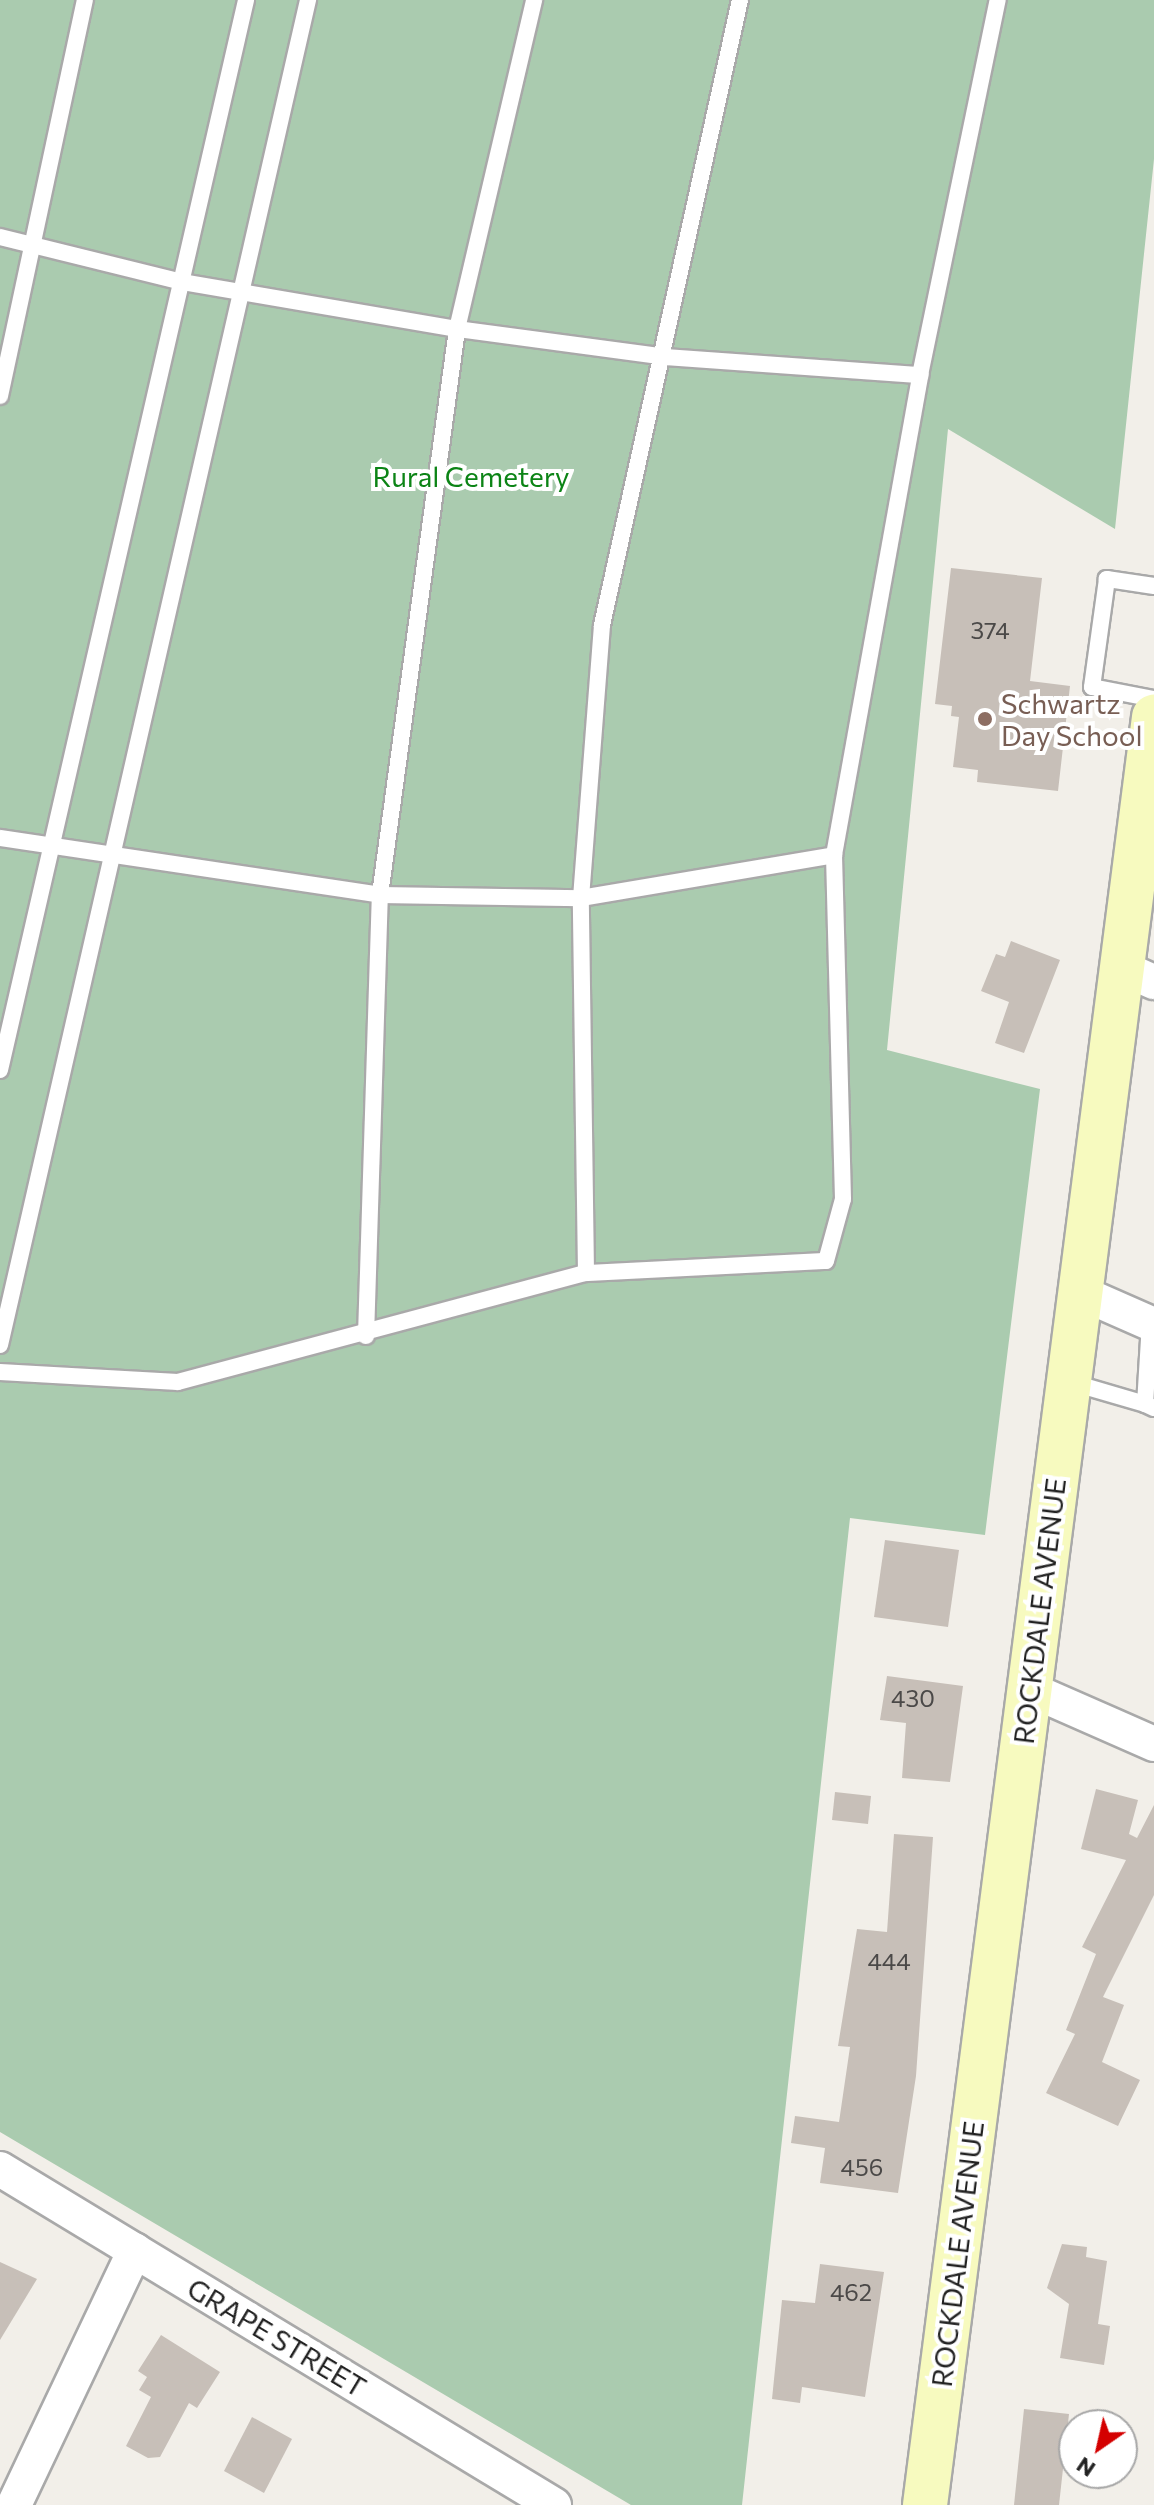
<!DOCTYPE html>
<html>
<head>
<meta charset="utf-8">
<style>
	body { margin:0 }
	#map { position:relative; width:1154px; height:2505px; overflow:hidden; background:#f2efe9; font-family:Commissioner,sans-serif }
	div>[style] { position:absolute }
	.cemetery>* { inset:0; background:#aacbaf }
	.building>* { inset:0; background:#c7bfb8 }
	.roads { filter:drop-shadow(2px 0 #a9a9a9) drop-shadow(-2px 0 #a9a9a9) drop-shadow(0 2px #a9a9a9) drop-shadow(0 -2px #a9a9a9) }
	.service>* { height:16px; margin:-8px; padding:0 8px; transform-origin:8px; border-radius:8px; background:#fff }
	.minor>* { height:34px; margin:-17px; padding:0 17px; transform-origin:17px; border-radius:17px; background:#fff }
	.secondary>* { height:44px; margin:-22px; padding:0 22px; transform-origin:22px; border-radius:22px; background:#f7fabf }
	.dots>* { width:22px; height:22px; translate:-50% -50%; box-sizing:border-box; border:4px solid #fff; border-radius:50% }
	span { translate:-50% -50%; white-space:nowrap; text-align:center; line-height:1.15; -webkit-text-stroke:8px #fff; paint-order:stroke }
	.number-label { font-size:24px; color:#4b4948 }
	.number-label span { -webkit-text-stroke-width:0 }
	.park-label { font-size:28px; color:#0c8416 }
	.education-label { font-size:28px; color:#785e54 }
	.left { translate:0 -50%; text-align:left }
	.street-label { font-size:28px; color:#222 }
	.north { position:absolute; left:1058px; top:2409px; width:80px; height:80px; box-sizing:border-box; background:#fff; border:2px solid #a7a7a7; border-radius:50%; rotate:214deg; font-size:22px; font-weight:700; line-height:32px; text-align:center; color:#222 }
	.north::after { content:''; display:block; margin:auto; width:28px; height:36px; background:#d40000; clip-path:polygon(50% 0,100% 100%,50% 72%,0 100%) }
</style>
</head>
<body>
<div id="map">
	<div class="cemetery">
		<i style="clip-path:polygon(0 0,1154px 0,1154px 159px,1115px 529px,948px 429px,887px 1050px,1040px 1089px,985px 1535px,850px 1518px,742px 2505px,631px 2505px,0 2132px)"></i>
	</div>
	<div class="building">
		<i style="clip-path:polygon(951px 568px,1042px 578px,1030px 681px,1070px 686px,1058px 791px,977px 782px,978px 770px,953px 767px,959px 717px,951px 716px,952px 706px,935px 704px)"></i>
		<i style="clip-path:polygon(1011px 941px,1060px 960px,1024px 1053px,995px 1043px,1009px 1002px,981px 991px,996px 954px,1005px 957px)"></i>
		<i style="clip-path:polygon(885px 1540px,959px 1550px,948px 1627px,874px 1617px)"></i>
		<i style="clip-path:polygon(887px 1676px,963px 1686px,950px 1782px,902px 1778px,906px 1723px,880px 1720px)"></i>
		<i style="clip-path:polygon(1096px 1789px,1138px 1800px,1129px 1834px,1137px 1838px,1154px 1805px,1154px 1895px,1103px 1997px,1124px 2005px,1102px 2062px,1140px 2080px,1118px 2126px,1046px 2093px,1075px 2034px,1066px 2030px,1096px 1954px,1082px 1947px,1126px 1860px,1081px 1849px)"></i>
		<i style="clip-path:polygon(835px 1792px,871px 1796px,868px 1824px,832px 1820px)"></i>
		<i style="clip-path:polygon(894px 1834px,933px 1837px,916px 2076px,898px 2193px,820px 2183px,825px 2148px,791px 2143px,795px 2116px,839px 2122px,850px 2047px,838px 2046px,857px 1929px,887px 1932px)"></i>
		<i style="clip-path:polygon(1062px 2244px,1087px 2247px,1086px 2257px,1107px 2261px,1098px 2324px,1110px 2326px,1104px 2365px,1060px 2358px,1069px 2304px,1047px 2288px)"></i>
		<i style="clip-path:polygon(0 2262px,37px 2279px,0 2340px)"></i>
		<i style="clip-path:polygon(820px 2264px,884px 2272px,865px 2397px,802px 2387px,800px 2403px,772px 2399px,782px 2300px,815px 2303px)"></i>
		<i style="clip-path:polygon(161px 2335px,220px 2372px,197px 2408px,189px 2403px,160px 2457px,148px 2458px,126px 2446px,151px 2397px,139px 2390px,147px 2377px,138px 2371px)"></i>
		<i style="clip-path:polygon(1024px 2409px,1069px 2414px,1059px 2505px,1014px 2505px)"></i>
		<i style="clip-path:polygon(252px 2417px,292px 2439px,264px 2493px,224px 2471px)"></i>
	</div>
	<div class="roads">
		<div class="service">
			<i style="left:0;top:237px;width:187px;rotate:13.9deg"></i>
			<i style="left:182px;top:282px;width:279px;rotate:9.7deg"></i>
			<i style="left:457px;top:329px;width:211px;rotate:7.6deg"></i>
			<i style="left:666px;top:357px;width:255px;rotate:4.1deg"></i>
			<i style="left:0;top:396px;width:405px;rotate:-77.9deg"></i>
			<i style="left:1154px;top:586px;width:48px;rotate:-171.5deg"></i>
			<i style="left:1107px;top:579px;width:109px;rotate:97.9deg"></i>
			<i style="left:1092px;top:687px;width:63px;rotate:11deg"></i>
			<i style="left:0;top:838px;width:384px;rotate:8.5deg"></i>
			<i style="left:380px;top:895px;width:201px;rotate:0.9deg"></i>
			<i style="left:581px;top:898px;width:257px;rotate:-9.6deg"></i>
			<i style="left:0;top:1070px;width:1098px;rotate:-77.05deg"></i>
			<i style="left:586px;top:1273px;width:375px;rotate:-90.8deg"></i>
			<i style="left:581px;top:898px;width:274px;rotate:-85.6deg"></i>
			<i style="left:602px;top:625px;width:640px;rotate:-77.55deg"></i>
			<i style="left:1150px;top:1323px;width:81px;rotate:93.5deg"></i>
			<i style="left:1145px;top:1404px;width:10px;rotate:24deg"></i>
			<i style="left:366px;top:1336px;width:441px;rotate:-88.2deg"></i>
			<i style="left:380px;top:895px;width:571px;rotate:-82.25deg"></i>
			<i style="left:457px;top:329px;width:338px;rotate:-76.8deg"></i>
			<i style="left:0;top:1345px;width:1380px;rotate:-77.1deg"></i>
			<i style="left:0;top:1372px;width:178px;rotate:3.2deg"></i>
			<i style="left:178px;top:1382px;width:422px;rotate:-15deg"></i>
			<i style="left:586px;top:1273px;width:240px;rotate:-2.9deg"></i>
			<i style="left:826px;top:1261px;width:64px;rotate:-74.7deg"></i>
			<i style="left:843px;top:1199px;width:344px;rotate:-91.5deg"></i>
			<i style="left:834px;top:855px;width:488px;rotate:-79.8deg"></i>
			<i style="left:920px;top:375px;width:383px;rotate:-78.3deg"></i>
			<i style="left:1070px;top:1382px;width:78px;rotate:16.3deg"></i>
		</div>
		<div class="minor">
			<i style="left:1120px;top:967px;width:37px;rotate:24deg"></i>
			<i style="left:1079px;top:1292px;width:82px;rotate:23.7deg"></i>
			<i style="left:1029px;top:1689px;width:137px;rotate:23.7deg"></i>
			<i style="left:0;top:2169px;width:648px;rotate:31.24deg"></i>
			<i style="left:14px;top:2505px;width:282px;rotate:-64.6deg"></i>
		</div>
		<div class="secondary">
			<i style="left:925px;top:2505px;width:1803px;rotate:-82.7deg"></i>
		</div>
	</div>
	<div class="dots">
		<i style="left:985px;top:719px;background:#8d6e63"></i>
	</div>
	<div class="number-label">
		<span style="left:990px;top:630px">374</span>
		<span style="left:913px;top:1698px">430</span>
		<span style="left:889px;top:1961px">444</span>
		<span style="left:862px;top:2167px">456</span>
		<span style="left:851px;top:2292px">462</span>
	</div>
	<div class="park-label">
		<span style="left:471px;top:476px">Rural Cemetery</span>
	</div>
	<div class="education-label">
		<span class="left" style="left:1001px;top:719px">Schwartz<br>Day School</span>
	</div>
	<div class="street-label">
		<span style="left:1039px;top:1611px;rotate:-83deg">ROCKDALE AVENUE</span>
		<span style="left:957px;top:2254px;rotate:-83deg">ROCKDALE AVENUE</span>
		<span style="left:277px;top:2337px;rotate:31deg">GRAPE STREET</span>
	</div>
	<div class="north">N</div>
</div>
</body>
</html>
